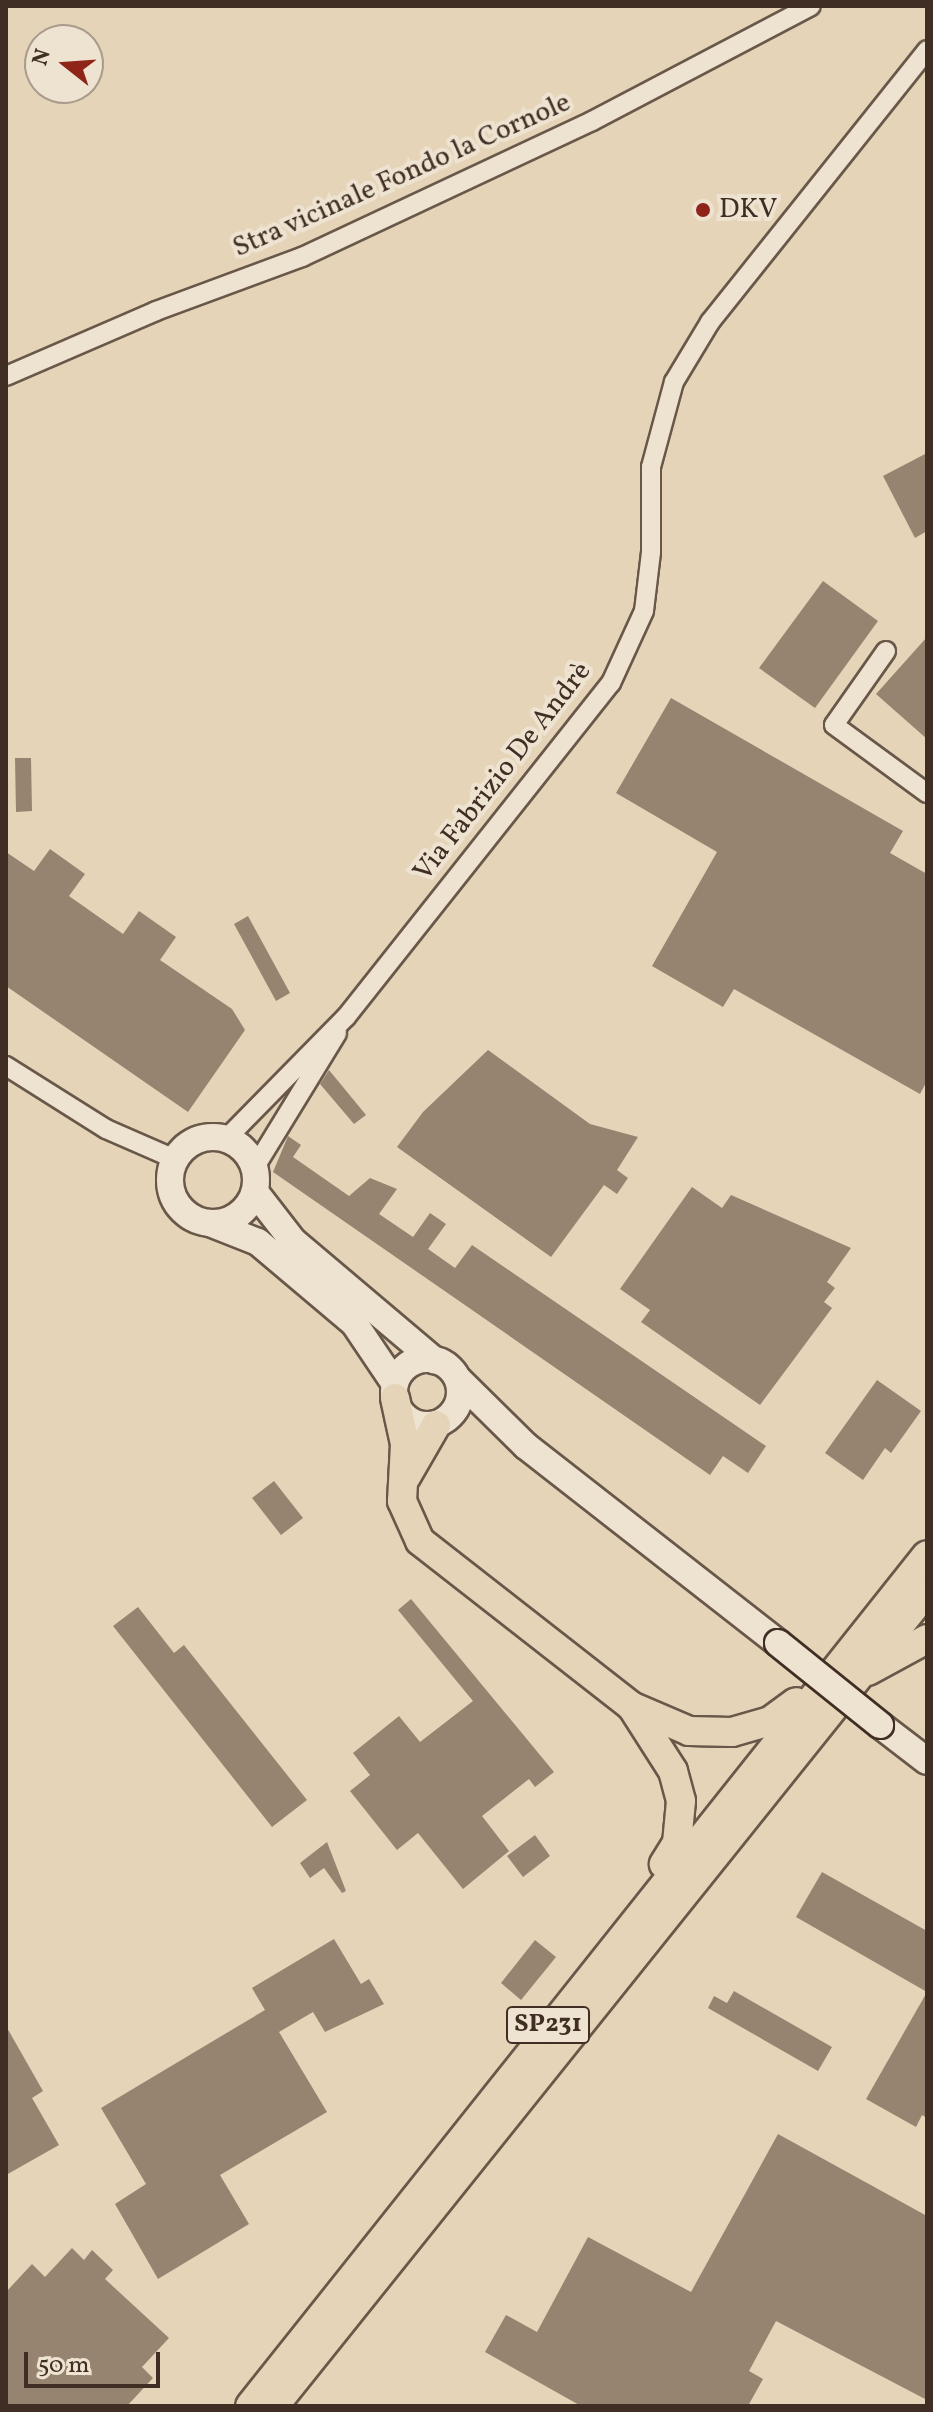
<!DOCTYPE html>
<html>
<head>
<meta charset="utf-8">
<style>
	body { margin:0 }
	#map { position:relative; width:933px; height:2412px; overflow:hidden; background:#e5d4b8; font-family:Vollkorn,serif }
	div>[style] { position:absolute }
	.building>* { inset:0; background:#968471 }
	.roads { filter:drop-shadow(2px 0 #695849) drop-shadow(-2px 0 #695849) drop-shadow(0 2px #695849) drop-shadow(0 -2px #695849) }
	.minor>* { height:18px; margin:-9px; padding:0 9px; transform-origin:9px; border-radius:9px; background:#eee3d1 }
	.secondary>* { height:26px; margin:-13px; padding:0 13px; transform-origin:13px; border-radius:13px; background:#eee3d1 }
	.secondary>.ring { margin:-13px; padding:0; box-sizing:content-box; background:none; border:26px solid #eee3d1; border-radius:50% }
	.primary>* { height:28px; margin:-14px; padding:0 14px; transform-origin:14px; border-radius:14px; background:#e5d4b8 }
	.bridges { filter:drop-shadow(2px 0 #402e24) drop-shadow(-2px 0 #402e24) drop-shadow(0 2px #402e24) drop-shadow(0 -2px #402e24) }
	.secondary-bridge>* { height:26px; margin:-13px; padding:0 13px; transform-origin:13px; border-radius:13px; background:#eee3d1 }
	.dots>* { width:22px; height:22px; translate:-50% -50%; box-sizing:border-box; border:4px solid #eee3d1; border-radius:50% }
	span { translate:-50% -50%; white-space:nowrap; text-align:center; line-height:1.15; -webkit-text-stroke:8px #eee3d1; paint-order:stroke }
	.shield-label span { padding:2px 6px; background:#eee3d1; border:2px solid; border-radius:6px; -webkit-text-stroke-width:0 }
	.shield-label { font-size:26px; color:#402e24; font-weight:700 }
	.street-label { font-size:28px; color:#402e24 }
	.poi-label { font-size:28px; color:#402e24 }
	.left { translate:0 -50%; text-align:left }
	.frame { position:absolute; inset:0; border:8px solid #402e24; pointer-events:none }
	.north { position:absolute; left:24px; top:24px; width:80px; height:80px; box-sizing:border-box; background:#eee3d1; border:2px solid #a89b8c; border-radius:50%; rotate:287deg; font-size:22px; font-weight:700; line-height:32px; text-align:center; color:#402e24 }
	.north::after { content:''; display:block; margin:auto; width:28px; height:36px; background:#8f2418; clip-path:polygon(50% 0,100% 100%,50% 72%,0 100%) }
	.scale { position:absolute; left:24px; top:2352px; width:136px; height:36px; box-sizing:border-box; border:4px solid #402e24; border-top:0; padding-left:10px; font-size:24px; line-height:28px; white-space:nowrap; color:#402e24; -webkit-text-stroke:6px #eee3d1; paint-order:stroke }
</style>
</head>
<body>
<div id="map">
	<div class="building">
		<i style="clip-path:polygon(927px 453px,927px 531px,915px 538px,883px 476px)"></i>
		<i style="clip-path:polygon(823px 581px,878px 621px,815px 708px,759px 668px)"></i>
		<i style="clip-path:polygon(927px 637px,927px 739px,876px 694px)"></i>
		<i style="clip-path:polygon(671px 698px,903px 831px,890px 853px,927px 874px,927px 1081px,920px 1094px,734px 989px,723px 1007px,652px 966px,717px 852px,616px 793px)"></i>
		<i style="clip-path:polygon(15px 758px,31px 758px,32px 811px,16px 812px)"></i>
		<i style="clip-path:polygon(50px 849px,85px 874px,69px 896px,123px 934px,139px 911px,176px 937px,160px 960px,232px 1009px,245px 1030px,188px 1112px,6px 986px,6px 852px,34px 871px)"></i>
		<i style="clip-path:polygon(248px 916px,290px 993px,276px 1001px,234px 924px)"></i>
		<i style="clip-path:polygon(488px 1050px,590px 1124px,638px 1137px,617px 1170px,628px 1178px,617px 1194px,604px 1185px,551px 1257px,397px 1147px,423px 1112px)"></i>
		<i style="clip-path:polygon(329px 1070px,366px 1115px,354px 1124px,320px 1084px)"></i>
		<i style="clip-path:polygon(288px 1136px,301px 1145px,293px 1157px,349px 1196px,370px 1178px,397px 1189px,379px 1214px,413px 1237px,430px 1213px,446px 1224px,428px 1249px,455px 1268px,472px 1245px,766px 1446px,748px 1473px,723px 1456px,710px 1475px,273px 1172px)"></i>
		<i style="clip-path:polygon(692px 1187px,722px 1208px,731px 1195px,851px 1248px,827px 1282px,835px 1288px,824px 1302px,832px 1308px,760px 1405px,641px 1322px,650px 1310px,620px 1289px)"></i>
		<i style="clip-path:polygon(877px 1380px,921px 1411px,891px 1453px,885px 1448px,863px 1480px,825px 1453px)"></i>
		<i style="clip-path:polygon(274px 1481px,303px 1518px,281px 1535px,252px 1498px)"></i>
		<i style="clip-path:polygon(411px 1599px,554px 1772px,535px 1787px,529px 1779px,482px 1816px,509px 1851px,463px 1889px,418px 1833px,397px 1850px,350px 1791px,370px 1775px,353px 1753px,399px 1716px,420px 1742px,473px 1701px,398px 1610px)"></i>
		<i style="clip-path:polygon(138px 1607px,174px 1653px,184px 1645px,307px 1800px,272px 1827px,113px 1626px)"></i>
		<i style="clip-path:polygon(535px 1835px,550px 1856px,523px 1877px,507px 1856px)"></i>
		<i style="clip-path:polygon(327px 1842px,346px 1891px,342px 1893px,324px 1868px,310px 1878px,300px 1863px)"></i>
		<i style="clip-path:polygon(822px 1872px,927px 1931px,927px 1992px,796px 1917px)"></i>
		<i style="clip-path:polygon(334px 1939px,361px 1984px,369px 1979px,384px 2004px,325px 2032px,313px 2012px,279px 2032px,327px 2112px,220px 2175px,249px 2224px,158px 2279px,115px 2204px,146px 2184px,101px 2108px,265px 2010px,252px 1988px)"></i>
		<i style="clip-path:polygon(535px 1940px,556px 1957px,521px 2000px,501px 1983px)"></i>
		<i style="clip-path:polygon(734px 1991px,832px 2047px,818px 2071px,708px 2008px,714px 1996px,727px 2003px)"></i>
		<i style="clip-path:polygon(927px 1992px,927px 2118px,922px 2115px,916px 2127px,866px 2099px)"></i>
		<i style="clip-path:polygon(6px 2026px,43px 2091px,32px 2098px,59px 2145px,6px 2175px)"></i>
		<i style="clip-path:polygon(778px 2134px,927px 2216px,927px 2400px,776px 2321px,749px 2371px,763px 2379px,748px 2406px,581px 2406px,485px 2352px,506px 2315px,537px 2332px,588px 2237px,691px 2292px)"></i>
		<i style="clip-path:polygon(72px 2248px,84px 2260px,92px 2250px,113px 2270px,105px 2279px,169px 2338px,142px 2367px,153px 2378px,127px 2406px,6px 2406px,6px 2292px,32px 2264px,45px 2277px)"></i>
	</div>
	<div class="roads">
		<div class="minor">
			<i style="left:6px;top:376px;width:163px;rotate:-23.4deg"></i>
			<i style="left:156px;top:311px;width:156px;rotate:-20.3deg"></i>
			<i style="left:302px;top:257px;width:320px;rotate:-25.1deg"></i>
			<i style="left:592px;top:121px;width:247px;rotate:-27.7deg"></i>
			<i style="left:886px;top:651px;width:90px;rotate:125.1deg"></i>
			<i style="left:834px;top:725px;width:115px;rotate:36.2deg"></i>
			<i style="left:6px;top:1066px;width:118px;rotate:32.2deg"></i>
			<i style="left:106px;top:1129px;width:75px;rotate:23.5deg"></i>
			<i style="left:226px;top:1139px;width:171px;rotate:-45.5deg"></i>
			<i style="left:346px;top:1017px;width:426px;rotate:-51.6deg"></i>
			<i style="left:611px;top:683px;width:79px;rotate:-65.4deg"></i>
			<i style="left:644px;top:611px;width:59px;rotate:-83.2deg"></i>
			<i style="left:651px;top:552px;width:85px;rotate:-90deg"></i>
			<i style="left:651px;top:467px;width:88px;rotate:-74.9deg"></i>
			<i style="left:674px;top:382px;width:70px;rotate:-59deg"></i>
			<i style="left:710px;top:322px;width:348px;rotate:-51.4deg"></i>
			<i style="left:255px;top:1167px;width:157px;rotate:-58.5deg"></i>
		</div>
		<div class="secondary">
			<i class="ring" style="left:170px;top:1137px;width:60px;height:60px"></i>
			<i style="left:255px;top:1192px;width:62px;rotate:52.2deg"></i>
			<i style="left:293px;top:1241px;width:185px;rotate:40.2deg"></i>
			<i style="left:212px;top:1224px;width:49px;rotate:21.4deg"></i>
			<i style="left:258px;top:1242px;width:126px;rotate:40.2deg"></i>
			<i style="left:354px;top:1323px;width:73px;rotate:56.1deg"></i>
			<i class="ring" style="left:394px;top:1359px;width:40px;height:40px"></i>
			<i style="left:459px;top:1380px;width:94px;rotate:44.6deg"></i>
			<i style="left:526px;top:1446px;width:320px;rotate:38deg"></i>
			<i style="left:880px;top:1725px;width:59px;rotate:37.5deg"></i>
		</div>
		<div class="primary">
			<i style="left:395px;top:1398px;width:47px;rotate:77.7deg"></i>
			<i style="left:405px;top:1444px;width:57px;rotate:93deg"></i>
			<i style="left:402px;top:1501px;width:44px;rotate:65.8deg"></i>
			<i style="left:420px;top:1541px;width:268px;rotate:38deg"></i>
			<i style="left:631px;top:1706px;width:63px;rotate:23.3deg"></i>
			<i style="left:689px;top:1731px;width:43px;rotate:1.3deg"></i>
			<i style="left:732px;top:1732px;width:40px;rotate:-16deg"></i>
			<i style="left:770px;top:1721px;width:32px;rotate:-36deg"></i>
			<i style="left:406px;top:1477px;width:60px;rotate:-60deg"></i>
			<i style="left:868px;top:1671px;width:67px;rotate:-28.5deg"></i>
			<i style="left:634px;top:1710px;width:72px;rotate:57.4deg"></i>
			<i style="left:673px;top:1771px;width:31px;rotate:75deg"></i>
			<i style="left:681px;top:1801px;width:42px;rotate:95.4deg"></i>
			<i style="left:677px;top:1843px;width:25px;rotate:122deg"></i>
			<i style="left:250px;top:2406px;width:1087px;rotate:-51.5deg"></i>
			<i style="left:274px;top:2406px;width:1044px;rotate:-51.3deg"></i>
		</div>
	</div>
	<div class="bridges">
		<div class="secondary-bridge">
			<i style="left:778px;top:1643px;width:131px;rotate:38.8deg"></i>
		</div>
	</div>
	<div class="dots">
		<i style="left:703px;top:210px;background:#8f2418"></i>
	</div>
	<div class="shield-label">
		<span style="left:548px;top:2025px">SP231</span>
	</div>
	<div class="street-label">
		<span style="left:402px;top:176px;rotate:-24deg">Stra vicinale Fondo la Cornole</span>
		<span style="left:503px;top:772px;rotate:-52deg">Via Fabrizio De Andrè</span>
	</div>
	<div class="poi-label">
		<span class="left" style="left:719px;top:210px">DKV</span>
	</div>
	<div class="frame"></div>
	<div class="north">N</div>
	<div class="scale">50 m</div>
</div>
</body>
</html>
